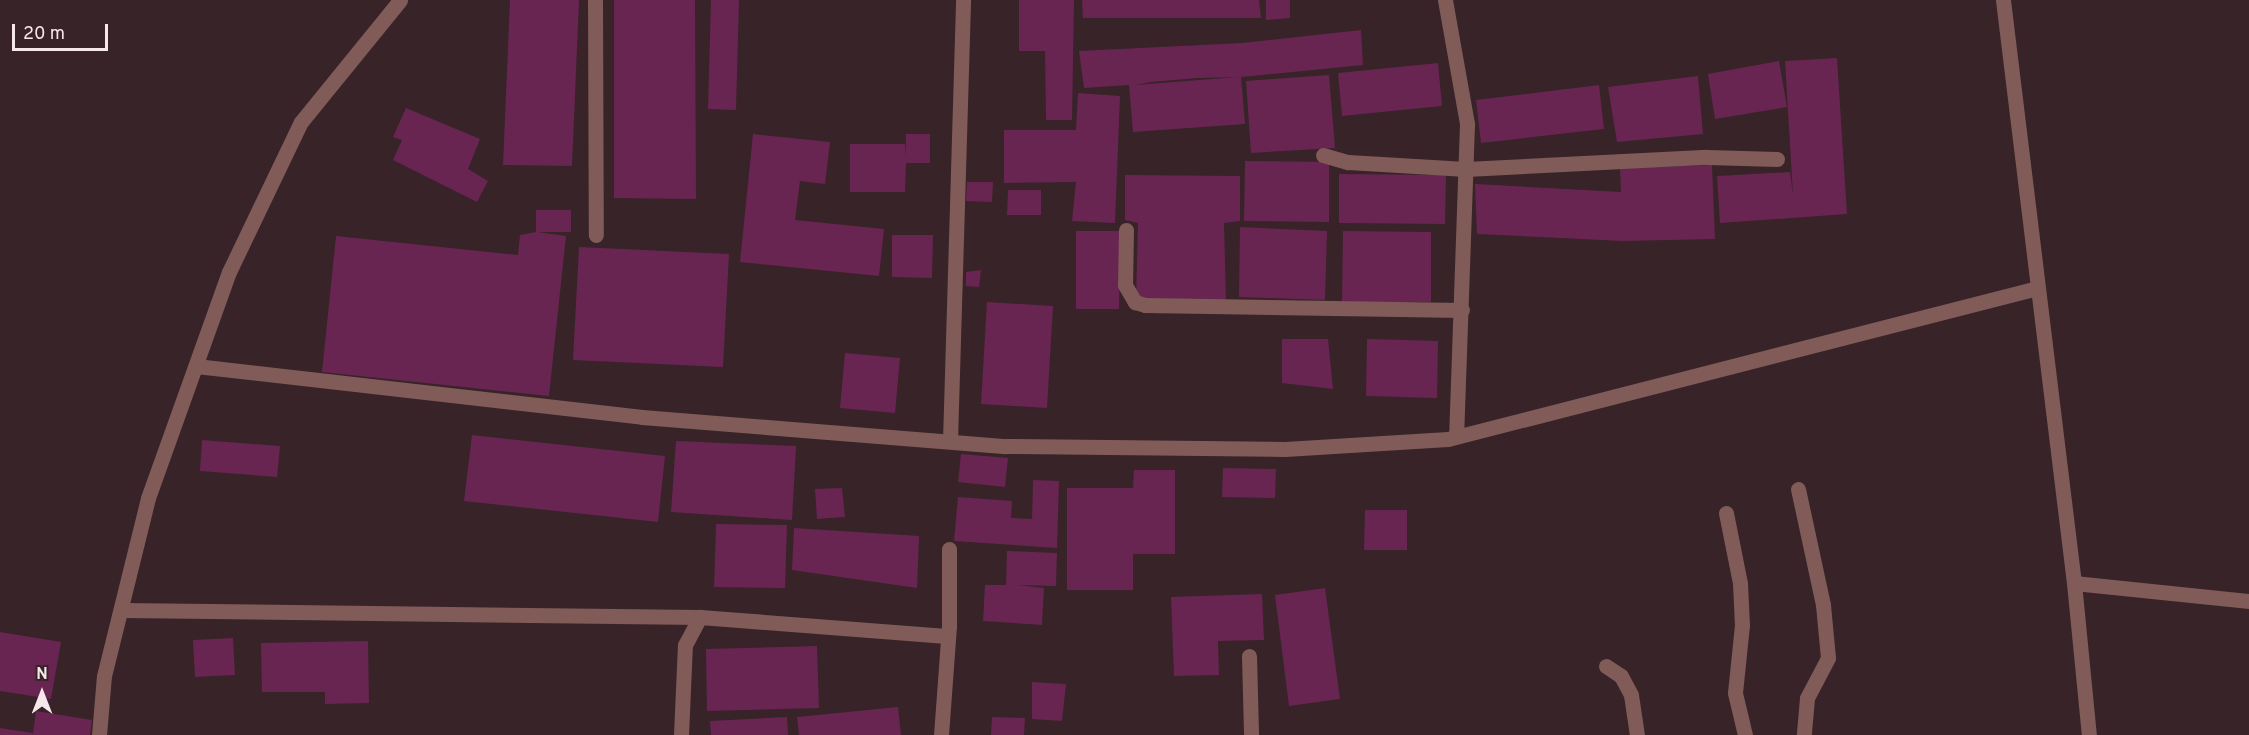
<!DOCTYPE html>
<html>
<head>
<meta charset="utf-8">
<style>
	body { margin:0 }
	#map { position:relative; width:2249px; height:735px; overflow:hidden; background:#372328; font-family:Overpass,sans-serif }
	div>[style] { position:absolute }
	.building>* { inset:0; background:#682551 }
	.service>* { height:15px; margin:-7.5px; padding:0 7.5px; transform-origin:7.5px; border-radius:7.5px; background:#805b58 }
	.minor>* { height:15px; margin:-7.5px; padding:0 7.5px; transform-origin:7.5px; border-radius:7.5px; background:#805b58 }
	span { translate:-50% -50%; white-space:nowrap; text-align:center; line-height:1.15; -webkit-text-stroke:4.5px #372328; paint-order:stroke }
	.north { position:absolute; left:12px; top:663px; width:60px; height:60px; -webkit-text-stroke:4px #372328; paint-order:stroke; rotate:0deg; font-size:16px; font-weight:700; line-height:24px; text-align:center; color:#f6e8ea }
	.north::after { content:''; display:block; margin:auto; width:21px; height:27px; background:#f6e8ea; clip-path:polygon(50% 0,100% 100%,50% 72%,0 100%) }
	.scale { position:absolute; left:12px; top:24px; width:96px; height:27px; box-sizing:border-box; border:3px solid #f6e8ea; border-top:0; padding-left:8px; font-size:18px; line-height:21px; white-space:nowrap; color:#f6e8ea; -webkit-text-stroke:4px #372328; paint-order:stroke }
</style>
</head>
<body>
<div id="map">
	<div class="building">
		<i style="clip-path:polygon(510px 0,579px 0,572px 166px,503px 165px)"></i>
		<i style="clip-path:polygon(614px 0,695px 0,696px 199px,614px 198px)"></i>
		<i style="clip-path:polygon(711px 0,739px 0,736px 110px,708px 109px)"></i>
		<i style="clip-path:polygon(1019px 0,1074px 0,1072px 120px,1046px 120px,1045px 51px,1019px 51px)"></i>
		<i style="clip-path:polygon(1082px 0,1259px 0,1261px 18px,1083px 18px)"></i>
		<i style="clip-path:polygon(1266px 0,1290px 0,1290px 18px,1266px 20px)"></i>
		<i style="clip-path:polygon(evenodd,1361px 30px,1363px 65px,1241px 77px,1245px 124px,1133px 132px,1129px 85px,1084px 88px,1079px 51px,1242px 43px,1361px 30px,1197px 78px,1238px 77px,1135px 85px,1151px 82px,1197px 78px)"></i>
		<i style="clip-path:polygon(1837px 58px,1847px 214px,1720px 223px,1717px 176px,1790px 172px,1793px 195px,1785px 61px)"></i>
		<i style="clip-path:polygon(1779px 61px,1787px 107px,1715px 119px,1708px 74px)"></i>
		<i style="clip-path:polygon(1438px 63px,1442px 106px,1342px 116px,1338px 73px)"></i>
		<i style="clip-path:polygon(1329px 75px,1335px 148px,1251px 153px,1246px 81px)"></i>
		<i style="clip-path:polygon(1698px 76px,1703px 134px,1617px 142px,1608px 87px)"></i>
		<i style="clip-path:polygon(1599px 85px,1604px 129px,1481px 143px,1476px 100px)"></i>
		<i style="clip-path:polygon(1078px 93px,1120px 96px,1115px 223px,1072px 221px,1076px 182px,1004px 183px,1004px 130px,1076px 130px)"></i>
		<i style="clip-path:polygon(406px 108px,480px 139px,468px 169px,488px 181px,477px 202px,393px 160px,402px 140px,393px 137px)"></i>
		<i style="clip-path:polygon(753px 134px,830px 142px,825px 184px,800px 181px,795px 220px,884px 229px,879px 276px,740px 262px)"></i>
		<i style="clip-path:polygon(906px 134px,930px 134px,930px 163px,906px 163px,905px 192px,850px 192px,850px 144px,905px 144px,906px 156px)"></i>
		<i style="clip-path:polygon(1245px 161px,1329px 162px,1329px 222px,1244px 221px)"></i>
		<i style="clip-path:polygon(1712px 165px,1715px 239px,1622px 241px,1477px 234px,1475px 184px,1621px 192px,1620px 168px)"></i>
		<i style="clip-path:polygon(1339px 174px,1446px 175px,1445px 224px,1339px 223px)"></i>
		<i style="clip-path:polygon(1125px 175px,1240px 176px,1240px 221px,1224px 223px,1226px 302px,1136px 300px,1138px 223px,1125px 220px)"></i>
		<i style="clip-path:polygon(967px 182px,993px 182px,992px 202px,966px 201px)"></i>
		<i style="clip-path:polygon(1008px 190px,1041px 190px,1041px 215px,1007px 215px)"></i>
		<i style="clip-path:polygon(536px 210px,571px 210px,571px 232px,538px 232px,566px 236px,549px 396px,322px 372px,336px 236px,518px 255px,520px 235px,536px 232px)"></i>
		<i style="clip-path:polygon(1240px 227px,1327px 231px,1325px 300px,1239px 297px)"></i>
		<i style="clip-path:polygon(1076px 231px,1120px 231px,1119px 309px,1076px 309px)"></i>
		<i style="clip-path:polygon(1343px 231px,1431px 232px,1431px 302px,1342px 302px)"></i>
		<i style="clip-path:polygon(892px 235px,933px 235px,932px 278px,892px 277px)"></i>
		<i style="clip-path:polygon(579px 247px,729px 254px,723px 367px,573px 360px)"></i>
		<i style="clip-path:polygon(981px 270px,979px 287px,966px 286px,966px 272px)"></i>
		<i style="clip-path:polygon(987px 302px,1053px 306px,1047px 408px,981px 404px)"></i>
		<i style="clip-path:polygon(1282px 339px,1328px 339px,1333px 389px,1282px 383px)"></i>
		<i style="clip-path:polygon(1367px 339px,1438px 341px,1437px 398px,1366px 396px)"></i>
		<i style="clip-path:polygon(845px 353px,900px 358px,895px 413px,840px 408px)"></i>
		<i style="clip-path:polygon(472px 435px,665px 456px,658px 522px,464px 501px)"></i>
		<i style="clip-path:polygon(202px 440px,280px 446px,277px 477px,200px 471px)"></i>
		<i style="clip-path:polygon(676px 441px,796px 446px,792px 520px,671px 512px)"></i>
		<i style="clip-path:polygon(961px 454px,1008px 458px,1005px 487px,958px 482px)"></i>
		<i style="clip-path:polygon(1223px 468px,1276px 469px,1275px 498px,1222px 497px)"></i>
		<i style="clip-path:polygon(1134px 470px,1175px 470px,1175px 554px,1133px 554px,1133px 590px,1067px 590px,1067px 488px,1133px 488px)"></i>
		<i style="clip-path:polygon(1033px 480px,1059px 481px,1057px 548px,954px 541px,958px 497px,1012px 501px,1011px 518px,1032px 519px)"></i>
		<i style="clip-path:polygon(842px 488px,845px 517px,817px 519px,815px 489px)"></i>
		<i style="clip-path:polygon(1365px 510px,1407px 510px,1407px 550px,1364px 550px)"></i>
		<i style="clip-path:polygon(716px 524px,787px 525px,785px 588px,714px 587px)"></i>
		<i style="clip-path:polygon(794px 528px,919px 536px,917px 588px,792px 570px)"></i>
		<i style="clip-path:polygon(1007px 551px,1057px 553px,1056px 586px,1017px 585px,1044px 588px,1042px 625px,983px 621px,985px 585px,1006px 585px)"></i>
		<i style="clip-path:polygon(1325px 588px,1340px 699px,1289px 706px,1275px 595px)"></i>
		<i style="clip-path:polygon(1262px 594px,1264px 640px,1218px 641px,1219px 675px,1174px 676px,1171px 597px)"></i>
		<i style="clip-path:polygon(0 632px,61px 642px,51px 699px,0 691px)"></i>
		<i style="clip-path:polygon(233px 638px,235px 675px,195px 677px,193px 640px)"></i>
		<i style="clip-path:polygon(368px 641px,369px 703px,325px 704px,325px 692px,262px 692px,261px 643px)"></i>
		<i style="clip-path:polygon(817px 646px,819px 708px,707px 711px,706px 649px)"></i>
		<i style="clip-path:polygon(1032px 682px,1066px 684px,1062px 721px,1032px 719px)"></i>
		<i style="clip-path:polygon(898px 707px,901px 735px,799px 735px,797px 717px)"></i>
		<i style="clip-path:polygon(36px 711px,92px 720px,90px 735px,0 735px,0 728px,33px 733px)"></i>
		<i style="clip-path:polygon(787px 717px,788px 735px,711px 735px,710px 721px)"></i>
		<i style="clip-path:polygon(992px 717px,1025px 718px,1024px 735px,991px 735px)"></i>
	</div>
	<div class="service">
		<i style="left:595px;top:0;width:235px;rotate:89.8deg"></i>
	</div>
	<div class="minor">
		<i style="left:1445px;top:0;width:126px;rotate:79.9deg"></i>
		<i style="left:1467px;top:124px;width:312px;rotate:92deg"></i>
		<i style="left:2003px;top:0;width:587px;rotate:83.06deg"></i>
		<i style="left:2074px;top:583px;width:153px;rotate:84.4deg"></i>
		<i style="left:1323px;top:155px;width:26px;rotate:16deg"></i>
		<i style="left:1348px;top:162px;width:118px;rotate:3.4deg"></i>
		<i style="left:1466px;top:169px;width:241px;rotate:-2.9deg"></i>
		<i style="left:1707px;top:157px;width:70px;rotate:1.6deg"></i>
		<i style="left:1126px;top:230px;width:55px;rotate:91deg"></i>
		<i style="left:1125px;top:285px;width:20px;rotate:60deg"></i>
		<i style="left:1135px;top:302px;width:10px;rotate:17deg"></i>
		<i style="left:1145px;top:305px;width:317px;rotate:0.9deg"></i>
		<i style="left:196px;top:366px;width:449px;rotate:6.5deg"></i>
		<i style="left:642px;top:417px;width:365px;rotate:4.6deg"></i>
		<i style="left:1006px;top:446px;width:279px;rotate:0.6deg"></i>
		<i style="left:1285px;top:449px;width:163px;rotate:-3.5deg"></i>
		<i style="left:1448px;top:439px;width:608px;rotate:-14.38deg"></i>
		<i style="left:950px;top:441px;width:441px;rotate:-88.3deg"></i>
		<i style="left:1798px;top:489px;width:119px;rotate:77.8deg"></i>
		<i style="left:1823px;top:605px;width:53px;rotate:84.6deg"></i>
		<i style="left:1828px;top:658px;width:45px;rotate:117.7deg"></i>
		<i style="left:1807px;top:698px;width:37px;rotate:95deg"></i>
		<i style="left:1726px;top:513px;width:71px;rotate:78.7deg"></i>
		<i style="left:1740px;top:583px;width:42px;rotate:87.3deg"></i>
		<i style="left:1742px;top:625px;width:68px;rotate:95.9deg"></i>
		<i style="left:1735px;top:693px;width:43px;rotate:76.6deg"></i>
		<i style="left:2074px;top:583px;width:176px;rotate:5.9deg"></i>
		<i style="left:121px;top:610px;width:579px;rotate:0.69deg"></i>
		<i style="left:700px;top:617px;width:247px;rotate:4.4deg"></i>
		<i style="left:1249px;top:656px;width:79px;rotate:88.5deg"></i>
		<i style="left:1606px;top:666px;width:18px;rotate:34deg"></i>
		<i style="left:1621px;top:676px;width:21px;rotate:62deg"></i>
		<i style="left:1631px;top:695px;width:40px;rotate:81.5deg"></i>
		<i style="left:99px;top:735px;width:59px;rotate:-85.2deg"></i>
		<i style="left:104px;top:676px;width:183px;rotate:-76.1deg"></i>
		<i style="left:148px;top:498px;width:240px;rotate:-70.3deg"></i>
		<i style="left:229px;top:272px;width:166px;rotate:-64.4deg"></i>
		<i style="left:301px;top:122px;width:157px;rotate:-50.9deg"></i>
		<i style="left:681px;top:735px;width:90px;rotate:-87.5deg"></i>
		<i style="left:685px;top:645px;width:32px;rotate:-62deg"></i>
		<i style="left:941px;top:735px;width:108px;rotate:-85.8deg"></i>
		<i style="left:949px;top:627px;width:78px;rotate:-90deg"></i>
	</div>
	<div class="north">N</div>
	<div class="scale">20 m</div>
</div>
</body>
</html>
